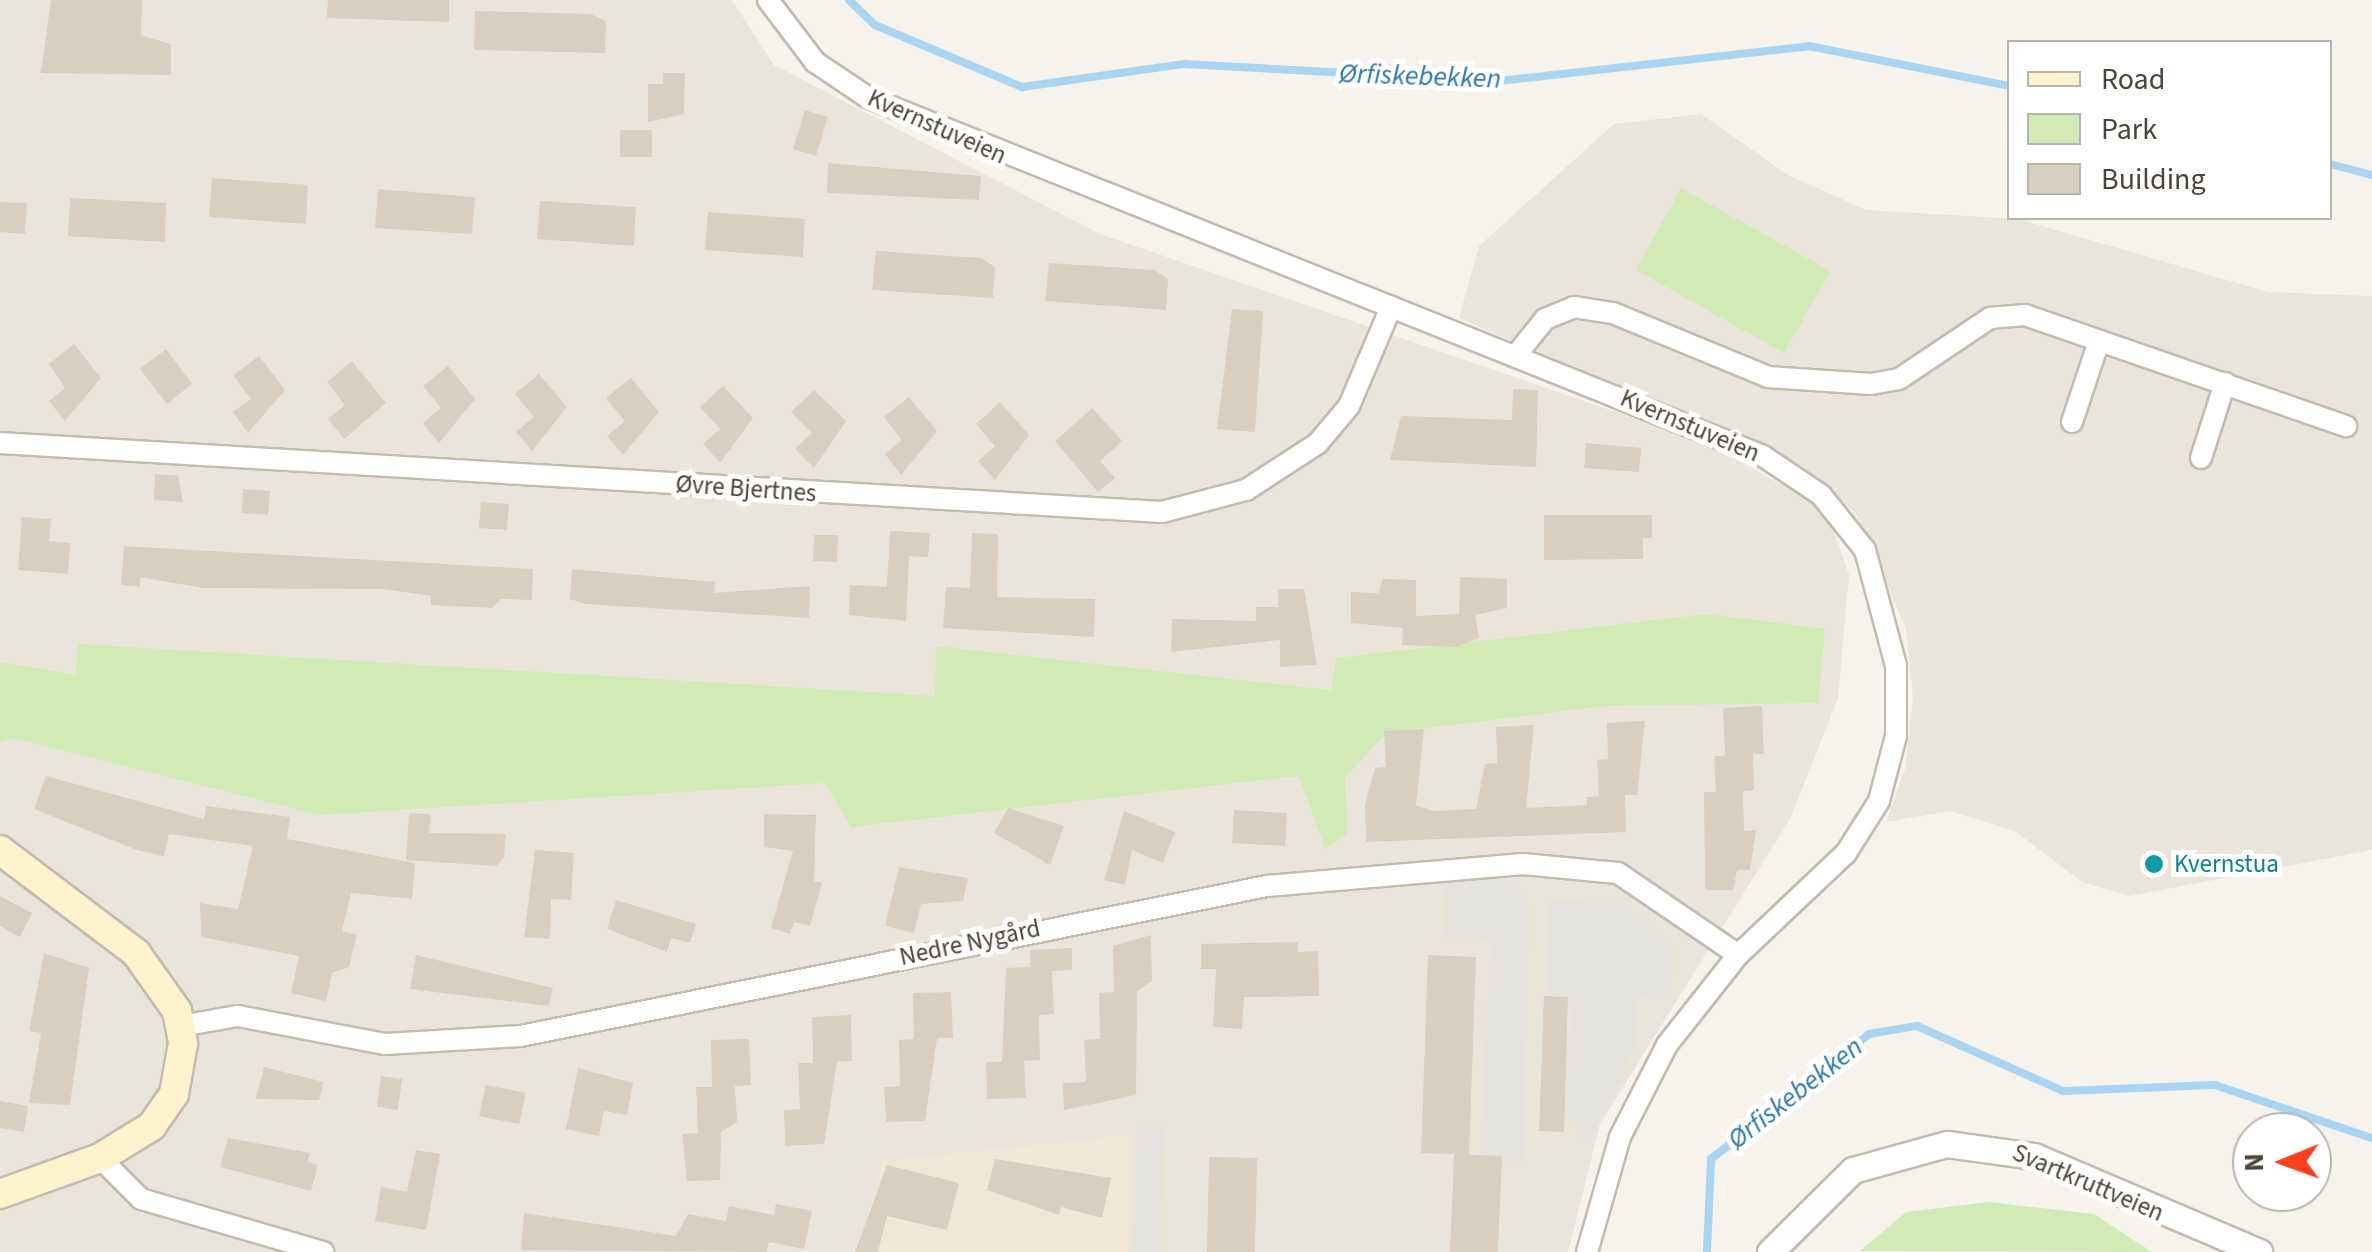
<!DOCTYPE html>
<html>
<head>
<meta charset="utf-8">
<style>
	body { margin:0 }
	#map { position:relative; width:2372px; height:1252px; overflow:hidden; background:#f6f3ec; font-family:"Source Sans 3",sans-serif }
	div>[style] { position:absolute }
	.residential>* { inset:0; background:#eae5da }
	.education>* { inset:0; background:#efe8d6 }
	.green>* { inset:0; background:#d2eab5 }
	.parking>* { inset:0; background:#e5e3e0 }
	.stream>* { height:8px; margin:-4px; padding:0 4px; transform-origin:4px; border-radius:4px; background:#a9d4f2 }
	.building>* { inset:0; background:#d8cfc1 }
	.roads { filter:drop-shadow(2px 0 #c2bbae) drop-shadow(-2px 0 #c2bbae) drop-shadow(0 2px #c2bbae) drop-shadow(0 -2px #c2bbae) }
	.minor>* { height:20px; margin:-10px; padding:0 10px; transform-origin:10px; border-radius:10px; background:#fff }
	.tertiary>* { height:25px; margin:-12.5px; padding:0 12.5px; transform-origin:12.5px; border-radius:12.5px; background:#fff }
	.secondary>* { height:28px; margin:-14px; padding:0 14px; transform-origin:14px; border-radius:14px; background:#fff3cd }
	.dots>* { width:28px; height:28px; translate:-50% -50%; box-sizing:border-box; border:5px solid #fff; border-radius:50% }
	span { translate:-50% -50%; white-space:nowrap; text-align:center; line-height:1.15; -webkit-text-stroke:10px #fff; paint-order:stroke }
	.street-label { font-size:25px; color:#4b4439 }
	.culture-label { font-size:25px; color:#0d838f }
	.left { translate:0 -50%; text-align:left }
	.water-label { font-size:28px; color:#2e7ab2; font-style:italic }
	.legend { position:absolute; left:2007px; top:40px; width:325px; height:180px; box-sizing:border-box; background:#fff; border:2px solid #b7b4b0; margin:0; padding:12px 18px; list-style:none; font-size:30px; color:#4b4439 }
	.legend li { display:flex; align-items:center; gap:20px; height:50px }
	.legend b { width:50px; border:2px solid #b7b4b0 }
	.north { position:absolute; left:2232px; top:1112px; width:100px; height:100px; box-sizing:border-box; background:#fff; border:2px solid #b7b4b0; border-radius:50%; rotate:269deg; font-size:28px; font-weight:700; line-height:40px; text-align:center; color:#4b4439 }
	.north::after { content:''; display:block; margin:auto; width:35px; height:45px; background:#fc3f1d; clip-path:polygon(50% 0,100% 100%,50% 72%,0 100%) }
</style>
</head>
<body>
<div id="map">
	<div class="residential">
		<i style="clip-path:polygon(0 0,732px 0,774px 65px,1100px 234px,1706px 443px,1826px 509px,1849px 575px,1838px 698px,1790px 819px,1600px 1124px,1568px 1252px,0 1252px)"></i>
		<i style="clip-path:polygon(1701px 114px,1788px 175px,1866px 210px,2018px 219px,2268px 292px,2372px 296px,2372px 850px,2129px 896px,2082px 882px,2015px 831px,1950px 811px,1886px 822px,1905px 769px,1913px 698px,1906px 629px,1855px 512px,1803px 467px,1459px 318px,1479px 246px,1614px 124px)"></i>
	</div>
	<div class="education">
		<i style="clip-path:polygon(1132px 1135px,1128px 1252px,858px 1252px,883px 1161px)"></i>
	</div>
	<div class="green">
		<i style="clip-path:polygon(1681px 188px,1830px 271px,1784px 353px,1636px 270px)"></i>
		<i style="clip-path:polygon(1706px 614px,1825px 629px,1818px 703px,1605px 706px,1386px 733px,1345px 778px,1347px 835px,1325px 849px,1299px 776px,851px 827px,826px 783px,319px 815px,14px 738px,0 743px,0 662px,75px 675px,79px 644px,935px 696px,936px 646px,1331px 690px,1336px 658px)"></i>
		<i style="clip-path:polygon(1989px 1202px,2094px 1214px,2152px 1252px,1860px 1251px,1906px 1212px)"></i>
	</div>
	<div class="parking">
		<i style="clip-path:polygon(1445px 876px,1517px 881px,1529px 907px,1523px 1162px,1480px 1162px,1491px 939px,1445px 937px)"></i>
		<i style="clip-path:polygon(1550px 900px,1622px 903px,1674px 948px,1670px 999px,1638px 997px,1634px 1049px,1594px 1136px,1576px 1138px,1577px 1123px,1567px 1122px,1571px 1002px,1546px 1001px)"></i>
		<i style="clip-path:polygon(1137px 1126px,1164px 1126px,1161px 1252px,1134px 1252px)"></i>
	</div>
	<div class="stream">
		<i style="left:849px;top:0;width:36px;rotate:44deg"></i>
		<i style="left:875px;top:25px;width:160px;rotate:22.9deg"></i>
		<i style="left:1022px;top:87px;width:164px;rotate:-8.1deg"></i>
		<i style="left:1184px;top:64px;width:315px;rotate:3.1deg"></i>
		<i style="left:1499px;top:81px;width:312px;rotate:-6.4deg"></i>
		<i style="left:1809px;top:46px;width:205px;rotate:11.3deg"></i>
		<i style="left:2330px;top:164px;width:43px;rotate:14.7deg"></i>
		<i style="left:1707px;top:1252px;width:93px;rotate:-87.5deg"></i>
		<i style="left:1711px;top:1159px;width:201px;rotate:-38.3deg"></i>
		<i style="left:1869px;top:1034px;width:49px;rotate:-9.5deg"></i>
		<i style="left:1917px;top:1026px;width:160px;rotate:24deg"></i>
		<i style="left:2063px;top:1091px;width:152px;rotate:-2.3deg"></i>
		<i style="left:2215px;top:1085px;width:166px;rotate:18.7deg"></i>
	</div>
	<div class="building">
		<i style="clip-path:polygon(51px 0,142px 0,141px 35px,171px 44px,171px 75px,41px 73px)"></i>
		<i style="clip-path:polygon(328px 0,449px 0,449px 22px,327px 18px)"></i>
		<i style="clip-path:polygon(475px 11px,591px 14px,606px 21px,605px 53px,474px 50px)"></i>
		<i style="clip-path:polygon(663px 73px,685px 73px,684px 114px,648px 122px,648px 84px,663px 84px)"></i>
		<i style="clip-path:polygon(805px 110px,828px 117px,816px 156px,793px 149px)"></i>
		<i style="clip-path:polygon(620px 130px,652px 130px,652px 157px,620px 157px)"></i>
		<i style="clip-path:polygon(828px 163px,981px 176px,979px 200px,827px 193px)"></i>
		<i style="clip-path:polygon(212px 178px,308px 185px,306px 224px,209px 217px)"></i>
		<i style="clip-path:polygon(378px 189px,475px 197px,472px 234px,375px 228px)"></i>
		<i style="clip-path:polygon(70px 198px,166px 203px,165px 242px,68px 236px)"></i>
		<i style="clip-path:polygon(540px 201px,636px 207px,634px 246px,537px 239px)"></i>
		<i style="clip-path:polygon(0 202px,27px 203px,25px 234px,0 232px)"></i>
		<i style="clip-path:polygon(708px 212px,805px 219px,803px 257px,705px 250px)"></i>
		<i style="clip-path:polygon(876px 251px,981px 258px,995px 267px,993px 298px,872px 290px)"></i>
		<i style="clip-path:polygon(1049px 263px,1154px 270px,1168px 279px,1166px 310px,1045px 301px)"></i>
		<i style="clip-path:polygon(1232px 309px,1263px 311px,1255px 432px,1217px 429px)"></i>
		<i style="clip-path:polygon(74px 344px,101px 378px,65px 421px,49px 401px,65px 388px,49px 364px)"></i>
		<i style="clip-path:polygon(166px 349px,192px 384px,167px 404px,140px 369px)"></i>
		<i style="clip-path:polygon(259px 356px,285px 390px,248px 433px,233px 412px,251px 399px,233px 375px)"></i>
		<i style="clip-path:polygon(352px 361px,386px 403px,344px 439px,328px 419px,345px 405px,327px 382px)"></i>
		<i style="clip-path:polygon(448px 366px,475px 399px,439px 443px,423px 423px,441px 408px,423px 386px)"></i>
		<i style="clip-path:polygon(539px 374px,567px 407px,532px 451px,516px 432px,534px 417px,515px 394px)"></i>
		<i style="clip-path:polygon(631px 378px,659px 412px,623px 455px,607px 436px,625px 421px,606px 398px)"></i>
		<i style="clip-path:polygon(723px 386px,753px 418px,720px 463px,703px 444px,720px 429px,700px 407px)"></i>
		<i style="clip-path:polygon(1513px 389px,1538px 390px,1536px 467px,1390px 460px,1401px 416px,1512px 420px)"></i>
		<i style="clip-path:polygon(814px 390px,846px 421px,814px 468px,795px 449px,812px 433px,791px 412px)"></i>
		<i style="clip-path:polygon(909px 397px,937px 431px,901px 475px,885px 454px,902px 440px,884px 417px)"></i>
		<i style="clip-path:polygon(1000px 402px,1029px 435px,995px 480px,978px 461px,995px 446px,976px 424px)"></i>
		<i style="clip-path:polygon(1092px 408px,1122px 441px,1100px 461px,1115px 478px,1098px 492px,1055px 441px)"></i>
		<i style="clip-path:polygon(1586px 443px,1641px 448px,1639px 472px,1584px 468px)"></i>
		<i style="clip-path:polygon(155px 474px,178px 476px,183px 502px,154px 500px)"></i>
		<i style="clip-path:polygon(243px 489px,270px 491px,268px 515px,242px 513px)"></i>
		<i style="clip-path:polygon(481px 502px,509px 504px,507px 530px,479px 528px)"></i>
		<i style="clip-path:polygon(1544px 515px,1652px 515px,1652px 538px,1643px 538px,1643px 559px,1544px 560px)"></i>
		<i style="clip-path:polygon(22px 517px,51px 519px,49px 541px,70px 543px,68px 574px,18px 570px)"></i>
		<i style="clip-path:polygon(890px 531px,930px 533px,928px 557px,909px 556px,906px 621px,849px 615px,850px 585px,887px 587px)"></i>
		<i style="clip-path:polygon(972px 533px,998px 534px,997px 597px,1095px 599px,1094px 637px,943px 628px,946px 587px,970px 588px)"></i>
		<i style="clip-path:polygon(814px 535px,838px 535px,837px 562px,813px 561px)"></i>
		<i style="clip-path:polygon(124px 546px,533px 569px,532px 600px,500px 599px,493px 608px,431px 605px,431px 596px,383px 589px,203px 588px,140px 577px,140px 587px,121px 585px)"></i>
		<i style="clip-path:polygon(572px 569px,715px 582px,714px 593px,810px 586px,809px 618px,585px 604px,570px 599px)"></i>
		<i style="clip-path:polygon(1460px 577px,1507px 579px,1507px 608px,1475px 615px,1479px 638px,1455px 647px,1402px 645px,1403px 628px,1351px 623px,1351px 592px,1378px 593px,1383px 579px,1416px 580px,1416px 616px,1459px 614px)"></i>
		<i style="clip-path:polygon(1278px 589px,1304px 589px,1317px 665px,1280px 667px,1280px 640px,1171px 652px,1172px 619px,1256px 621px,1256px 607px,1278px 607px)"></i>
		<i style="clip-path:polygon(1762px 706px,1764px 754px,1753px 754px,1754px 790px,1743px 791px,1744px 831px,1756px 830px,1750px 870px,1737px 870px,1733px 890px,1705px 890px,1704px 792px,1716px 792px,1714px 756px,1725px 756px,1723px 708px)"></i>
		<i style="clip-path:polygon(1645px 721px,1637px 795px,1625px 795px,1626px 832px,1366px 842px,1365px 805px,1375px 768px,1386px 767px,1384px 731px,1424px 729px,1416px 805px,1433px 811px,1476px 809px,1485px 764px,1497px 763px,1496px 727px,1534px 725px,1526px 808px,1587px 805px,1587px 797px,1599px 796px,1597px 760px,1608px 759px,1607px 723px)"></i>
		<i style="clip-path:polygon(46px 776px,204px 819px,206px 806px,290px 817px,287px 839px,415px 863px,412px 899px,351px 893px,342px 931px,357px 935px,349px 967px,332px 973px,326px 1001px,291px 993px,299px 956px,201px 937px,200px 903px,238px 909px,253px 846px,169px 834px,164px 856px,137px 850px,34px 809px)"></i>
		<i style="clip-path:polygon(1008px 808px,1064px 826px,1050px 865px,994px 833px)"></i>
		<i style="clip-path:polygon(1234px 810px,1287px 813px,1285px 846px,1232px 843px)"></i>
		<i style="clip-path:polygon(1124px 811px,1175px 832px,1163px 863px,1132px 850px,1125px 885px,1104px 880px)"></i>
		<i style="clip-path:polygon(409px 813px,431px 814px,429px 833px,506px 834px,504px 857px,496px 866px,406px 860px)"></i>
		<i style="clip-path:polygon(764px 814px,816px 815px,814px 881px,822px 883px,810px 926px,794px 922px,790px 934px,771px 928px,793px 851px,764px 847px)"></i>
		<i style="clip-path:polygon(535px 850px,574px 853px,571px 900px,551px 899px,550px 939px,524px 937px)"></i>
		<i style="clip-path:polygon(899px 867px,968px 878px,963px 901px,921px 904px,914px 933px,885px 926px)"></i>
		<i style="clip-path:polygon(0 896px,32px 913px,20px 937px,0 926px)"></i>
		<i style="clip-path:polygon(616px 900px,696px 924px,690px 943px,671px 938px,667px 952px,607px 929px)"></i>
		<i style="clip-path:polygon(1151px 935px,1152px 981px,1137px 991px,1136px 1095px,1064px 1110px,1063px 1083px,1086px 1082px,1084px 1040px,1100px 1039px,1099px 993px,1114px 992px,1113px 946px)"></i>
		<i style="clip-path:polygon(1298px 942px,1298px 952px,1318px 951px,1319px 996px,1244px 997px,1242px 1029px,1213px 1027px,1216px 969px,1201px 969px,1201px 944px)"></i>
		<i style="clip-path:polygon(1072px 948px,1072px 970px,1052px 971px,1054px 1014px,1039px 1015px,1040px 1060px,1024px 1061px,1026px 1098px,987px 1099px,986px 1062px,1002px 1062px,1006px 968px,1030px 967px,1030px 950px)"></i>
		<i style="clip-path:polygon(44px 953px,89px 968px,70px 1105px,29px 1103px,41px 1033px,29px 1031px)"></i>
		<i style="clip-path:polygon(416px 955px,553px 988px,549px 1006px,410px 989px)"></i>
		<i style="clip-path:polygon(1428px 955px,1476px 957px,1469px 1155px,1421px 1153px)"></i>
		<i style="clip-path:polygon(951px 992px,953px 1038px,937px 1038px,925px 1121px,886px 1122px,884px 1087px,900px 1086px,899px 1040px,914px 1039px,913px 993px)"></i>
		<i style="clip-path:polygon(1544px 996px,1568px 997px,1564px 1132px,1539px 1131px)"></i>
		<i style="clip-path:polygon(851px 1015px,852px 1061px,837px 1062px,824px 1144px,785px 1146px,784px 1110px,800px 1109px,798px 1063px,813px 1063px,812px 1017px)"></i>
		<i style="clip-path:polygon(749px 1039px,751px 1085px,735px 1086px,737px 1122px,721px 1132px,720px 1180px,687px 1181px,682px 1134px,698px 1133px,696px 1087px,712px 1087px,711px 1040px)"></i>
		<i style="clip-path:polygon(264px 1067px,324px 1082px,319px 1100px,256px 1099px)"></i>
		<i style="clip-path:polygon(578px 1068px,633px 1083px,627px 1115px,604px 1111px,599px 1136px,566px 1129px)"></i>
		<i style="clip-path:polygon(381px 1076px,402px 1079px,398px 1110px,377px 1107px)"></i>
		<i style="clip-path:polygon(486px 1085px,526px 1093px,519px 1124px,479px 1116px)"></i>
		<i style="clip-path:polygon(0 1101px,28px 1106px,24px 1132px,0 1128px)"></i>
		<i style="clip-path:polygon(228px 1138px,310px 1153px,307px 1162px,318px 1165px,311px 1191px,220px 1167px)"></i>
		<i style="clip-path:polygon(416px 1150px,440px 1154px,426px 1230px,375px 1221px,381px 1187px,407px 1192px)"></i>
		<i style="clip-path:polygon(1454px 1154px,1502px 1156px,1498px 1252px,1450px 1252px)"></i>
		<i style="clip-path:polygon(1209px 1157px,1257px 1158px,1255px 1252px,1207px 1252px)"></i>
		<i style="clip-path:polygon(995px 1159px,1111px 1178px,1102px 1218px,1061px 1207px,1059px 1215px,987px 1190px)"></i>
		<i style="clip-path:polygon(887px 1165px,959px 1183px,947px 1230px,887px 1216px,878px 1252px,855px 1252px)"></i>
		<i style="clip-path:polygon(776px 1204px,812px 1211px,804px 1249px,769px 1242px,767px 1252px,521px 1250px,524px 1213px,676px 1236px,688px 1214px,726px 1221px,729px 1206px,774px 1215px)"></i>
	</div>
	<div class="roads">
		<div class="minor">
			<i style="left:768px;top:0;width:78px;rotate:52.8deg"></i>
			<i style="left:815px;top:62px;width:63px;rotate:33.9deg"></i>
			<i style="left:867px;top:97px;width:965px;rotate:21.83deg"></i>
			<i style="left:1763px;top:456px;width:70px;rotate:33.9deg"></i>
			<i style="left:1821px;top:495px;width:70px;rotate:51.3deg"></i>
			<i style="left:1865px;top:550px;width:120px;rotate:75deg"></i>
			<i style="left:1896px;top:666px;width:70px;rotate:90deg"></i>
			<i style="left:1896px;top:736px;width:67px;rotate:104.7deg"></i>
			<i style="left:1879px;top:801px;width:62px;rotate:122.4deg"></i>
			<i style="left:1846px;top:853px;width:149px;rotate:136.6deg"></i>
			<i style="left:1738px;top:955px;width:115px;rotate:128.3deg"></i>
			<i style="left:1667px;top:1045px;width:103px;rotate:117.1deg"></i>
			<i style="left:1620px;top:1137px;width:120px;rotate:106deg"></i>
			<i style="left:1517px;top:354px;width:45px;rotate:-51.3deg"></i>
			<i style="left:1545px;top:319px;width:31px;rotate:-22deg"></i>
			<i style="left:1574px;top:307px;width:39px;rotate:9deg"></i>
			<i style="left:1613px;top:313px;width:168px;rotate:22.4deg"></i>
			<i style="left:1768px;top:377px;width:103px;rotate:3.9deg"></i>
			<i style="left:1871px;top:384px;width:28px;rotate:-10deg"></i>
			<i style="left:1899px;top:379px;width:110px;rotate:-33.8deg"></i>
			<i style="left:1990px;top:318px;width:35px;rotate:-5deg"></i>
			<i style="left:2025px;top:315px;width:340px;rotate:19.1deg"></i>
			<i style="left:2072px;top:422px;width:85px;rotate:-71.6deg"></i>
			<i style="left:0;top:443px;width:1164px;rotate:3.4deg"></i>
			<i style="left:1162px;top:512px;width:87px;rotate:-14.7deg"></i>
			<i style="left:1246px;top:490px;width:86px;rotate:-33.1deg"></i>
			<i style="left:1318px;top:443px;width:48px;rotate:-50deg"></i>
			<i style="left:1349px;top:406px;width:108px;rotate:-67deg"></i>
			<i style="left:2201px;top:458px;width:79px;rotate:-72.3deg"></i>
			<i style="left:181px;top:1026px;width:58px;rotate:-10deg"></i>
			<i style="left:238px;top:1016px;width:150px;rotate:10.8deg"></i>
			<i style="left:385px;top:1044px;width:136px;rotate:-3.4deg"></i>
			<i style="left:521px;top:1036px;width:761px;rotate:-11.37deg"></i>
			<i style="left:1267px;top:886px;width:257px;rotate:-4.9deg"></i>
			<i style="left:1523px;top:864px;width:95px;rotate:5.4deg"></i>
			<i style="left:1618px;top:873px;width:145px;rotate:34.3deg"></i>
			<i style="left:100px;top:1158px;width:58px;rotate:45deg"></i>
			<i style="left:141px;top:1199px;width:190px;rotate:16.2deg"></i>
		</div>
		<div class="tertiary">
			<i style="left:1770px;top:1252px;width:117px;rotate:-44.7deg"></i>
			<i style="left:1853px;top:1170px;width:98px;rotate:-15.5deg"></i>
			<i style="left:1947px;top:1144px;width:88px;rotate:7.9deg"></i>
			<i style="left:2034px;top:1156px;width:245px;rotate:23.1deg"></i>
		</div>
		<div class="secondary">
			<i style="left:0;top:850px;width:171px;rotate:37.1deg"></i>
			<i style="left:136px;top:953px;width:71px;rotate:54.7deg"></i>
			<i style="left:177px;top:1011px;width:33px;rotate:79deg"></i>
			<i style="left:183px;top:1043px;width:52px;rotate:100deg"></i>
			<i style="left:174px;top:1094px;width:39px;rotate:125deg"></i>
			<i style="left:152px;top:1126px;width:61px;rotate:148.4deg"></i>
			<i style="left:100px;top:1158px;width:106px;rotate:160.2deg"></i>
		</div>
	</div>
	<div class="dots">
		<i style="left:2154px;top:864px;background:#0f9aa8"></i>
	</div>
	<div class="street-label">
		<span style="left:937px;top:127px;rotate:24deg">Kvernstuveien</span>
		<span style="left:1690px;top:426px;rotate:23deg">Kvernstuveien</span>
		<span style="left:746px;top:489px;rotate:4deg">Øvre Bjertnes</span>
		<span style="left:970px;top:943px;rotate:-12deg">Nedre Nygård</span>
		<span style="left:2088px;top:1183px;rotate:23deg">Svartkruttveien</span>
	</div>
	<div class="culture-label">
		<span class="left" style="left:2174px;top:864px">Kvernstua</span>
	</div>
	<div class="water-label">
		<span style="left:1420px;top:76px;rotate:2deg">Ørfiskebekken</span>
		<span style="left:1795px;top:1093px;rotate:-38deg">Ørfiskebekken</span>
	</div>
	<ul class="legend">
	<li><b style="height:12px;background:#fff3cd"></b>Road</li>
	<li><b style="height:28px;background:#d2eab5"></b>Park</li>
	<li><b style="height:28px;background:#d8cfc1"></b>Building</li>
	</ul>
	<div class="north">N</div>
</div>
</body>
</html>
